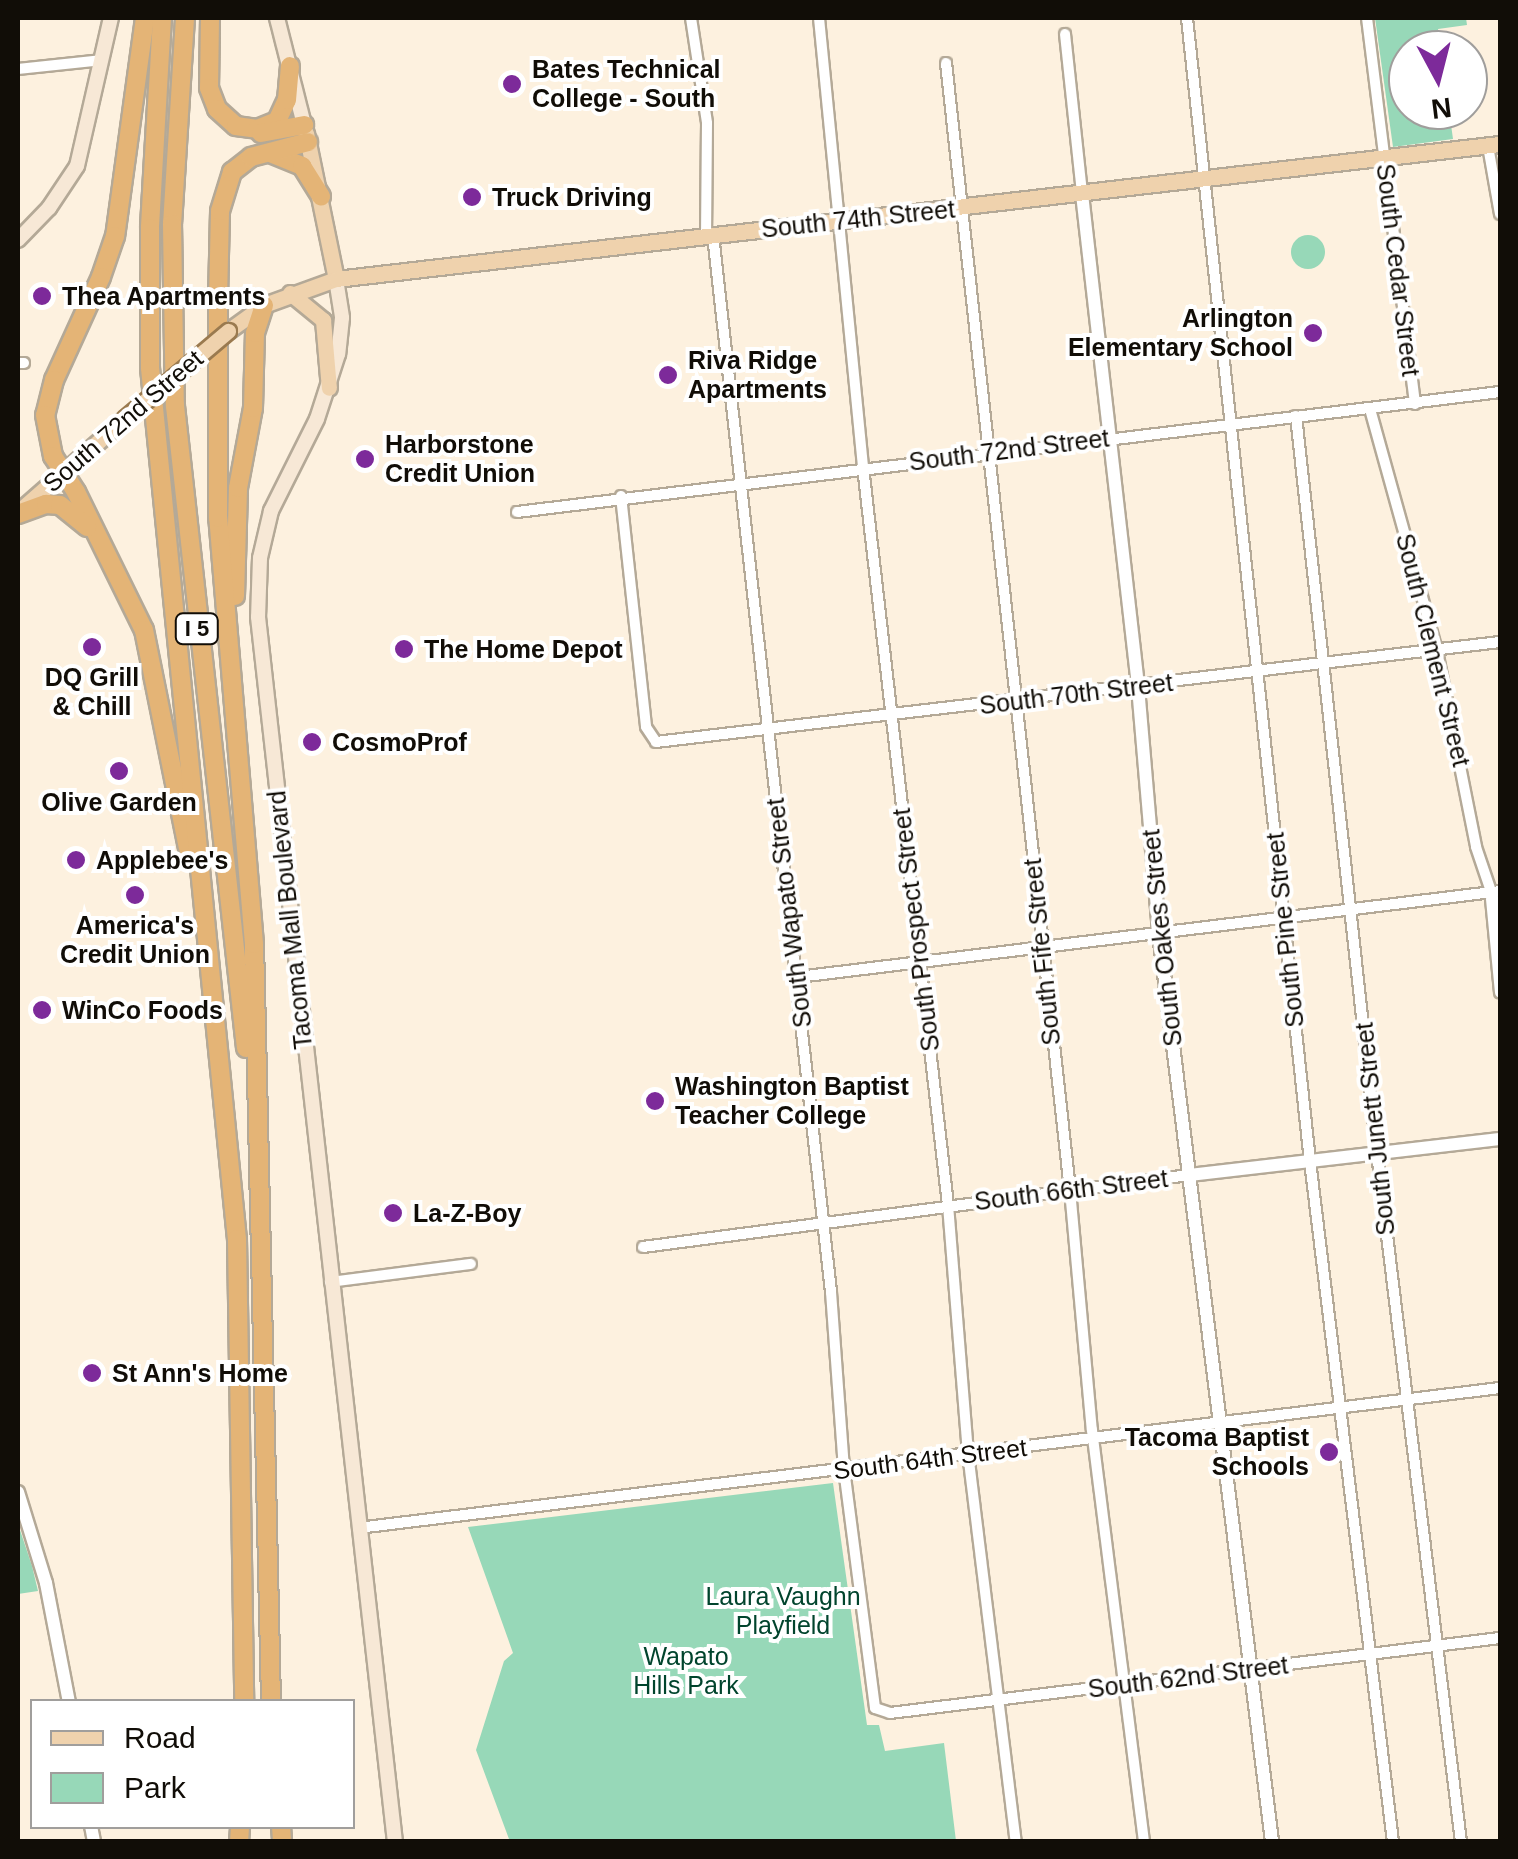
<!DOCTYPE html>
<html>
<head>
<meta charset="utf-8">
<style>
	body { margin:0 }
	#map { position:relative; width:1518px; height:1859px; overflow:hidden; background:#fdf1df; font-family:Arial,sans-serif }
	div>[style] { position:absolute }
	.green>* { inset:0; background:#97d8b8 }
	.round { border-radius:50% }
	.roads { filter:drop-shadow(2px 0 #b4a997) drop-shadow(-2px 0 #b4a997) drop-shadow(0 2px #b4a997) drop-shadow(0 -2px #b4a997) }
	.minor>* { height:10px; margin:-5px; padding:0 5px; transform-origin:5px; border-radius:5px; background:#fff }
	.tertiary>* { height:12px; margin:-6px; padding:0 6px; transform-origin:6px; border-radius:6px; background:#fff }
	.secondary>* { height:14px; margin:-7px; padding:0 7px; transform-origin:7px; border-radius:7px; background:#f7e8d6 }
	.primary>* { height:15px; margin:-7.5px; padding:0 7.5px; transform-origin:7.5px; border-radius:7.5px; background:#efd2ad }
	.motorway>* { height:18px; margin:-9px; padding:0 9px; transform-origin:9px; border-radius:9px; background:#e4b476 }
	.bridges { filter:drop-shadow(2px 0 #9a7a4f) drop-shadow(-2px 0 #9a7a4f) drop-shadow(0 2px #9a7a4f) drop-shadow(0 -2px #9a7a4f) }
	.primary-bridge>* { height:15px; margin:-7.5px; padding:0 7.5px; transform-origin:7.5px; border-radius:7.5px; background:#efd2ad }
	.dots>* { width:28px; height:28px; translate:-50% -50%; box-sizing:border-box; border:5px solid #fff; border-radius:50% }
	span { translate:-50% -50%; white-space:nowrap; text-align:center; line-height:1.15; -webkit-text-stroke:8px #fff; paint-order:stroke }
	.shield-label span { padding:2px 8px; background:#fff; border:2px solid; border-radius:8px; -webkit-text-stroke-width:0 }
	.shield-label { font-size:22px; color:#110d07; font-weight:700 }
	.poi-label { font-size:25px; color:#110d07; font-weight:700 }
	.left { translate:0 -50%; text-align:left }
	.right { translate:-100% -50%; text-align:right }
	.street-label { font-size:25px; color:#110d07 }
	.park-label { font-size:25px; color:#01442d }
	.frame { position:absolute; inset:0; border:20px solid #110d07; pointer-events:none }
	.legend { position:absolute; left:30px; top:1699px; width:325px; height:130px; box-sizing:border-box; background:#fff; border:2px solid #a09e9c; margin:0; padding:12px 18px; list-style:none; font-size:30px; color:#110d07 }
	.legend li { display:flex; align-items:center; gap:20px; height:50px }
	.legend b { width:50px; border:2px solid #a09e9c }
	.north { position:absolute; left:1388px; top:30px; width:100px; height:100px; box-sizing:border-box; background:#fff; border:2px solid #a09e9c; border-radius:50%; rotate:173deg; font-size:28px; font-weight:700; line-height:40px; text-align:center; color:#110d07 }
	.north::after { content:''; display:block; margin:auto; width:35px; height:45px; background:#7d2a9a; clip-path:polygon(50% 0,100% 100%,50% 72%,0 100%) }
</style>
</head>
<body>
<div id="map">
	<div class="green">
		<i style="clip-path:polygon(1375px 18px,1466px 18px,1467px 25px,1438px 29px,1441px 50px,1408px 50px,1408px 110px,1449px 110px,1453px 139px,1393px 147px)"></i>
		<i class="round" style="left:1291px;top:235px;width:34px;height:34px"></i>
		<i style="clip-path:polygon(833px 1483px,867px 1725px,879px 1725px,885px 1751px,944px 1743px,956px 1841px,489px 1841px,509px 1839px,476px 1750px,504px 1661px,513px 1653px,468px 1527px)"></i>
		<i style="clip-path:polygon(18px 1524px,32px 1566px,38px 1591px,18px 1594px)"></i>
	</div>
	<div class="roads">
		<div class="minor">
			<i style="left:691px;top:18px;width:106px;rotate:81.3deg"></i>
			<i style="left:707px;top:123px;width:113px;rotate:90.5deg"></i>
			<i style="left:819px;top:18px;width:451px;rotate:84.4deg"></i>
			<i style="left:863px;top:467px;width:743px;rotate:83.43deg"></i>
			<i style="left:948px;top:1205px;width:249px;rotate:85.4deg"></i>
			<i style="left:968px;top:1453px;width:392px;rotate:83deg"></i>
			<i style="left:1187px;top:18px;width:1150px;rotate:83.86deg"></i>
			<i style="left:1310px;top:1161px;width:686px;rotate:83.05deg"></i>
			<i style="left:1367px;top:18px;width:389px;rotate:82.9deg"></i>
			<i style="left:1065px;top:34px;width:161px;rotate:83.9deg"></i>
			<i style="left:946px;top:63px;width:1134px;rotate:83.72deg"></i>
			<i style="left:1070px;top:1190px;width:241px;rotate:84.8deg"></i>
			<i style="left:1092px;top:1430px;width:415px;rotate:82.8deg"></i>
			<i style="left:18px;top:69px;width:85px;rotate:-6deg"></i>
			<i style="left:1488px;top:146px;width:69px;rotate:80deg"></i>
			<i style="left:713px;top:235px;width:1064px;rotate:83.63deg"></i>
			<i style="left:831px;top:1292px;width:177px;rotate:85.8deg"></i>
			<i style="left:844px;top:1469px;width:241px;rotate:82.6deg"></i>
			<i style="left:875px;top:1708px;width:16px;rotate:18deg"></i>
			<i style="left:890px;top:1713px;width:615px;rotate:-7.01deg"></i>
			<i style="left:18px;top:363px;width:6px"></i>
			<i style="left:1370px;top:409px;width:251px;rotate:74.5deg"></i>
			<i style="left:1437px;top:651px;width:200px;rotate:78.7deg"></i>
			<i style="left:1476px;top:847px;width:75px;rotate:71.3deg"></i>
			<i style="left:1296px;top:416px;width:741px;rotate:83.73deg"></i>
			<i style="left:1377px;top:1153px;width:694px;rotate:83.05deg"></i>
			<i style="left:621px;top:496px;width:232px;rotate:83.8deg"></i>
			<i style="left:646px;top:727px;width:18px;rotate:56deg"></i>
			<i style="left:656px;top:742px;width:850px;rotate:-6.76deg"></i>
			<i style="left:517px;top:512px;width:990px;rotate:-6.96deg"></i>
			<i style="left:1491px;top:899px;width:94px;rotate:84.5deg"></i>
			<i style="left:798px;top:977px;width:707px;rotate:-6.98deg"></i>
			<i style="left:643px;top:1247px;width:551px;rotate:-7.51deg"></i>
			<i style="left:330px;top:1282px;width:142px;rotate:-7.3deg"></i>
			<i style="left:358px;top:1528px;width:1151px;rotate:-6.99deg"></i>
		</div>
		<div class="tertiary">
			<i style="left:1082px;top:194px;width:496px;rotate:83.5deg"></i>
			<i style="left:1138px;top:687px;width:247px;rotate:85.1deg"></i>
			<i style="left:1159px;top:933px;width:916px;rotate:82.91deg"></i>
			<i style="left:1189px;top:1175px;width:313px;rotate:-6.6deg"></i>
			<i style="left:18px;top:1492px;width:95px;rotate:72.9deg"></i>
			<i style="left:46px;top:1583px;width:121px;rotate:79.1deg"></i>
			<i style="left:91px;top:1826px;width:16px;rotate:79deg"></i>
		</div>
		<div class="secondary">
			<i style="left:277px;top:18px;width:110px;rotate:75.8deg"></i>
			<i style="left:18px;top:240px;width:45px;rotate:-45.9deg"></i>
			<i style="left:49px;top:208px;width:50px;rotate:-56.3deg"></i>
			<i style="left:77px;top:166px;width:152px;rotate:-77.1deg"></i>
			<i style="left:336px;top:279px;width:39px;rotate:81deg"></i>
			<i style="left:342px;top:318px;width:36px;rotate:96deg"></i>
			<i style="left:338px;top:354px;width:68px;rotate:107.9deg"></i>
			<i style="left:317px;top:419px;width:103px;rotate:116.6deg"></i>
			<i style="left:271px;top:511px;width:48px;rotate:103.2deg"></i>
			<i style="left:260px;top:558px;width:59px;rotate:91.9deg"></i>
			<i style="left:258px;top:617px;width:1233px;rotate:83.62deg"></i>
		</div>
		<div class="primary">
			<i style="left:306px;top:133px;width:149px;rotate:78.4deg"></i>
			<i style="left:290px;top:293px;width:43px;rotate:39.3deg"></i>
			<i style="left:323px;top:320px;width:68px;rotate:85deg"></i>
			<i style="left:228px;top:331px;width:44px;rotate:-35.8deg"></i>
			<i style="left:264px;top:305px;width:77px;rotate:-19.9deg"></i>
			<i style="left:336px;top:279px;width:1172px;rotate:-6.62deg"></i>
			<i style="left:18px;top:512px;width:142px;rotate:-41.3deg"></i>
		</div>
		<div class="motorway">
			<i style="left:145px;top:18px;width:220px;rotate:97.8deg"></i>
			<i style="left:115px;top:236px;width:43px;rotate:108.9deg"></i>
			<i style="left:101px;top:277px;width:113px;rotate:114.5deg"></i>
			<i style="left:54px;top:380px;width:36px;rotate:104deg"></i>
			<i style="left:45px;top:415px;width:42px;rotate:79deg"></i>
			<i style="left:53px;top:456px;width:43px;rotate:57.4deg"></i>
			<i style="left:76px;top:492px;width:154px;rotate:63.8deg"></i>
			<i style="left:144px;top:630px;width:222px;rotate:78.6deg"></i>
			<i style="left:162px;top:18px;width:210px;rotate:93.3deg"></i>
			<i style="left:150px;top:228px;width:140px;rotate:90deg"></i>
			<i style="left:150px;top:368px;width:875px;rotate:84.3deg"></i>
			<i style="left:237px;top:1239px;width:463px;rotate:89.1deg"></i>
			<i style="left:185px;top:18px;width:206px;rotate:93.6deg"></i>
			<i style="left:172px;top:224px;width:182px;rotate:89.1deg"></i>
			<i style="left:175px;top:406px;width:646px;rotate:83.69deg"></i>
			<i style="left:210px;top:18px;width:70px;rotate:90.8deg"></i>
			<i style="left:209px;top:88px;width:22px;rotate:69deg"></i>
			<i style="left:217px;top:109px;width:25px;rotate:42deg"></i>
			<i style="left:236px;top:126px;width:21px;rotate:8deg"></i>
			<i style="left:257px;top:129px;width:22px;rotate:-22deg"></i>
			<i style="left:277px;top:121px;width:23px;rotate:-65deg"></i>
			<i style="left:287px;top:100px;width:34px;rotate:-85deg"></i>
			<i style="left:261px;top:133px;width:44px;rotate:-10.5deg"></i>
			<i style="left:270px;top:153px;width:35px;rotate:22deg"></i>
			<i style="left:302px;top:166px;width:36px;rotate:58deg"></i>
			<i style="left:18px;top:514px;width:30px;rotate:-20deg"></i>
			<i style="left:46px;top:504px;width:14px;rotate:4deg"></i>
			<i style="left:60px;top:505px;width:35px;rotate:39deg"></i>
			<i style="left:235px;top:596px;width:108px;rotate:-88.4deg"></i>
			<i style="left:238px;top:488px;width:81px;rotate:-79.4deg"></i>
			<i style="left:253px;top:408px;width:75px;rotate:-88.5deg"></i>
			<i style="left:255px;top:333px;width:29px;rotate:-72deg"></i>
			<i style="left:271px;top:1702px;width:758px;rotate:-91.28deg"></i>
			<i style="left:254px;top:944px;width:428px;rotate:-94.8deg"></i>
			<i style="left:218px;top:518px;width:218px;rotate:-90deg"></i>
			<i style="left:218px;top:300px;width:89px;rotate:-88.7deg"></i>
			<i style="left:220px;top:211px;width:41px;rotate:-72.9deg"></i>
			<i style="left:232px;top:172px;width:24px;rotate:-38deg"></i>
			<i style="left:251px;top:157px;width:59px;rotate:-14.7deg"></i>
			<i style="left:281px;top:1826px;width:16px;rotate:86deg"></i>
			<i style="left:239px;top:1842px;width:16px;rotate:-86deg"></i>
		</div>
	</div>
	<div class="bridges">
		<div class="primary-bridge">
			<i style="left:125px;top:418px;width:135px;rotate:-40.2deg"></i>
		</div>
	</div>
	<div class="dots">
		<i style="left:512px;top:84px;background:#7d2a9a"></i>
		<i style="left:472px;top:197px;background:#7d2a9a"></i>
		<i style="left:42px;top:296px;background:#7d2a9a"></i>
		<i style="left:1313px;top:333px;background:#7d2a9a"></i>
		<i style="left:668px;top:375px;background:#7d2a9a"></i>
		<i style="left:365px;top:459px;background:#7d2a9a"></i>
		<i style="left:92px;top:647px;background:#7d2a9a"></i>
		<i style="left:404px;top:649px;background:#7d2a9a"></i>
		<i style="left:312px;top:742px;background:#7d2a9a"></i>
		<i style="left:119px;top:771px;background:#7d2a9a"></i>
		<i style="left:76px;top:860px;background:#7d2a9a"></i>
		<i style="left:135px;top:895px;background:#7d2a9a"></i>
		<i style="left:42px;top:1010px;background:#7d2a9a"></i>
		<i style="left:655px;top:1101px;background:#7d2a9a"></i>
		<i style="left:393px;top:1213px;background:#7d2a9a"></i>
		<i style="left:92px;top:1373px;background:#7d2a9a"></i>
		<i style="left:1329px;top:1452px;background:#7d2a9a"></i>
	</div>
	<div class="shield-label">
		<span style="left:197px;top:629px">I 5</span>
	</div>
	<div class="poi-label">
		<span class="left" style="left:532px;top:84px">Bates Technical<br>College - South</span>
		<span class="left" style="left:492px;top:197px">Truck Driving</span>
		<span class="left" style="left:62px;top:296px">Thea Apartments</span>
		<span class="right" style="left:1293px;top:333px">Arlington<br>Elementary School</span>
		<span class="left" style="left:688px;top:375px">Riva Ridge<br>Apartments</span>
		<span class="left" style="left:385px;top:459px">Harborstone<br>Credit Union</span>
		<span class="left" style="left:424px;top:649px">The Home Depot</span>
		<span style="left:92px;top:692px">DQ Grill<br>&amp; Chill</span>
		<span class="left" style="left:332px;top:742px">CosmoProf</span>
		<span style="left:119px;top:802px">Olive Garden</span>
		<span class="left" style="left:96px;top:860px">Applebee's</span>
		<span style="left:135px;top:940px">America's<br>Credit Union</span>
		<span class="left" style="left:62px;top:1010px">WinCo Foods</span>
		<span class="left" style="left:675px;top:1101px">Washington Baptist<br>Teacher College</span>
		<span class="left" style="left:413px;top:1213px">La-Z-Boy</span>
		<span class="left" style="left:112px;top:1373px">St Ann's Home</span>
		<span class="right" style="left:1309px;top:1452px">Tacoma Baptist<br>Schools</span>
	</div>
	<div class="street-label">
		<span style="left:858px;top:219px;rotate:-6deg">South 74th Street</span>
		<span style="left:1398px;top:270px;rotate:83deg">South Cedar Street</span>
		<span style="left:123px;top:421px;rotate:-41deg">South 72nd Street</span>
		<span style="left:1009px;top:450px;rotate:-7deg">South 72nd Street</span>
		<span style="left:1433px;top:650px;rotate:76deg">South Clement Street</span>
		<span style="left:1076px;top:694px;rotate:-7deg">South 70th Street</span>
		<span style="left:789px;top:913px;rotate:-97deg">South Wapato Street</span>
		<span style="left:290px;top:920px;rotate:-96deg">Tacoma Mall Boulevard</span>
		<span style="left:916px;top:930px;rotate:-97deg">South Prospect Street</span>
		<span style="left:1285px;top:930px;rotate:-96deg">South Pine Street</span>
		<span style="left:1162px;top:938px;rotate:-96deg">South Oakes Street</span>
		<span style="left:1042px;top:952px;rotate:-96deg">South Fife Street</span>
		<span style="left:1375px;top:1129px;rotate:-96deg">South Junett Street</span>
		<span style="left:1071px;top:1190px;rotate:-7deg">South 66th Street</span>
		<span style="left:930px;top:1459px;rotate:-7deg">South 64th Street</span>
		<span style="left:1188px;top:1677px;rotate:-7deg">South 62nd Street</span>
	</div>
	<div class="park-label">
		<span style="left:783px;top:1611px">Laura Vaughn<br>Playfield</span>
		<span style="left:686px;top:1671px">Wapato<br>Hills Park</span>
	</div>
	<div class="frame"></div>
	<ul class="legend">
	<li><b style="height:12px;background:#efd2ad"></b>Road</li>
	<li><b style="height:28px;background:#97d8b8"></b>Park</li>
	</ul>
	<div class="north">N</div>
</div>
</body>
</html>
